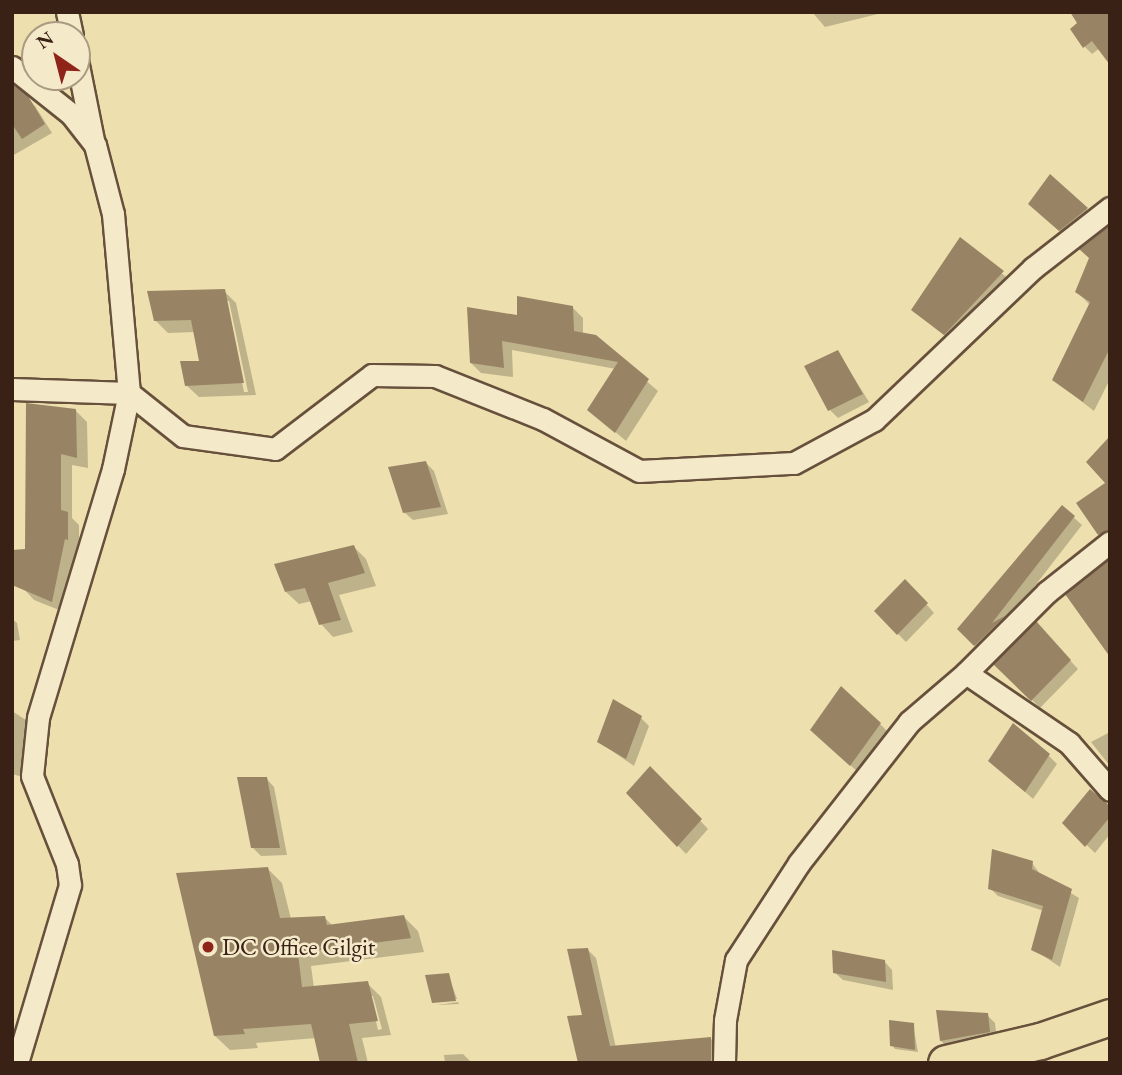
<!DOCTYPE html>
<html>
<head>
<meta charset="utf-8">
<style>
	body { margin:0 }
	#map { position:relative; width:1122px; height:1075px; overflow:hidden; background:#eedfae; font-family:"EB Garamond",serif }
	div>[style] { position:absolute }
	.shadow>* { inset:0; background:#0003 }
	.building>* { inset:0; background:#988465 }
	.roads { filter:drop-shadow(2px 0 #67503c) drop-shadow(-2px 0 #67503c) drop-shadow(0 2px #67503c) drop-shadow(0 -2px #67503c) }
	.minor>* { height:21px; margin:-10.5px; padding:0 10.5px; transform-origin:10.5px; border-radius:10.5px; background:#f4eaca }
	.trunk>* { height:35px; margin:-17.5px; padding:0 17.5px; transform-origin:17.5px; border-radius:17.5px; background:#eedfae }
	.dots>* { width:19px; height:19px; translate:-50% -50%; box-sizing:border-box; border:4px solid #f4eaca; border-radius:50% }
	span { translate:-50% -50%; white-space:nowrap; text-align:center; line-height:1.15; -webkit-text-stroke:5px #f4eaca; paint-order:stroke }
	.poi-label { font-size:24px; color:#3a2116 }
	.left { translate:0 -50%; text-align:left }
	.frame { position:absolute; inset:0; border:14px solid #3a2116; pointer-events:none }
	.north { position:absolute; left:21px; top:21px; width:70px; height:70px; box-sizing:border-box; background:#f4eaca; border:2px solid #aa9a82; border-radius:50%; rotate:325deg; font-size:19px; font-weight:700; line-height:28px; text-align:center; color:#3a2116 }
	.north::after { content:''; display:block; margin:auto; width:24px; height:32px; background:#8f2418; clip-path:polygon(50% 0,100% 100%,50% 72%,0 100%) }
</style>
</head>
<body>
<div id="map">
	<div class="shadow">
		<i style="clip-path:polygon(812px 12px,877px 12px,878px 14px,825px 27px)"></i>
		<i style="clip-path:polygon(1080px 23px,1100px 48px,1092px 54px,1085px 47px)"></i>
		<i style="clip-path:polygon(12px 86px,35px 106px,52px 133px,12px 156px)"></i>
		<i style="clip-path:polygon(1050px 176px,1095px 217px,1068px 238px,1039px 211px)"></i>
		<i style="clip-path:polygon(1110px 230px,1110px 379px,1094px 411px,1054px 380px,1090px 305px,1077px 292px)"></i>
		<i style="clip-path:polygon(960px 239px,1016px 285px,958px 346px,913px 310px)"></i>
		<i style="clip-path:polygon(evenodd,224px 291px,236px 303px,256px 395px,199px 397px,186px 385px,202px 362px,195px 332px,168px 333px,155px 320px,224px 291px,225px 301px,229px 301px,248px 392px,244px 392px,225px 301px)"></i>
		<i style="clip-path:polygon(573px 308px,583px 318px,583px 334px,595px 337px,658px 391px,626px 441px,600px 419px,616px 369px,512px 350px,513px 377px,481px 373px,471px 363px,519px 317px)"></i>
		<i style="clip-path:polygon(838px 352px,869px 402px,838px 418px,830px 410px)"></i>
		<i style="clip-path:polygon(76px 411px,87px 422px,88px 468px,72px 465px,72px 518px,79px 525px,79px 551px,64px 612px,34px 600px,23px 588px,27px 544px)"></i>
		<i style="clip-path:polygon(426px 463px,434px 471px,448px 514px,413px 520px,404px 512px)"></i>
		<i style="clip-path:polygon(1062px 507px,1082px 525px,983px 653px,962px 632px)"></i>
		<i style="clip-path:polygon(354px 547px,366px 559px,376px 586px,339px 595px,353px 632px,333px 637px,321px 624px,312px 601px,299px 604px,286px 592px)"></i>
		<i style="clip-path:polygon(913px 589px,934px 613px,906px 642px,898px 634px)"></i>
		<i style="clip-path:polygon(12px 619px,17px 623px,20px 640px,12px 641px)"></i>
		<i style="clip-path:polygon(1044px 632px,1078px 669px,1040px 708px,996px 664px)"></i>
		<i style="clip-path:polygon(12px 711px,35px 726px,30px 779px,12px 774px)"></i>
		<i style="clip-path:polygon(640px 717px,649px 726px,634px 766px,599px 742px)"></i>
		<i style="clip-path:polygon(880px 724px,888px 732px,859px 773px,820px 738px)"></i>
		<i style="clip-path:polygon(1110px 732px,1110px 766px,1091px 742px)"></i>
		<i style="clip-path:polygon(1049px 756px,1057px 764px,1033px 799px,999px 769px)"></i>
		<i style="clip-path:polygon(651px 768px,708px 829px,686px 854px,628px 793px)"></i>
		<i style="clip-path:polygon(266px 778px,274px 787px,287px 855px,261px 856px,252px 847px)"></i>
		<i style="clip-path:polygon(1110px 808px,1110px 834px,1095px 853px,1064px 823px)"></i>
		<i style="clip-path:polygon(1032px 863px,1040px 874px,1079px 898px,1060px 967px,1033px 949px,1044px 911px,998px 896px,990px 888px)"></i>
		<i style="clip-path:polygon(evenodd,268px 869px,282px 883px,291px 919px,325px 918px,333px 926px,404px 917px,418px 931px,424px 952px,311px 966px,314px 988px,367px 983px,381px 997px,391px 1035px,362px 1038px,368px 1063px,321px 1063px,316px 1038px,256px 1043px,258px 1048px,230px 1050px,215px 1036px,268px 869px,370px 996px,373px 996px,382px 1029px,378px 1030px,370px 996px)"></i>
		<i style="clip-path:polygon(588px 950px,596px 958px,616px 1048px,711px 1039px,719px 1047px,719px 1063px,580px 1063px)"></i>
		<i style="clip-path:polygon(884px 961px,892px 970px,893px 990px,843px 980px,834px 972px)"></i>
		<i style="clip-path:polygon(448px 975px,457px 999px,434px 1001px)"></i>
		<i style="clip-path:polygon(458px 1002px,459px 1004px,436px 1005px)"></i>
		<i style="clip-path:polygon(987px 1015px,995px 1023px,997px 1040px,949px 1049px,941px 1041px)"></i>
		<i style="clip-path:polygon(913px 1025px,918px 1052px,895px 1049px,892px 1045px)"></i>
		<i style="clip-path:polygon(463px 1054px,472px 1063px,445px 1063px,444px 1055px)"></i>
	</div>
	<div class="building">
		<i style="clip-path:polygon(1070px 12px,1110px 12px,1110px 65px,1092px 41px,1083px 48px,1070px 29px,1077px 23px)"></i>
		<i style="clip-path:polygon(12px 84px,28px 96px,45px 124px,22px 139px,12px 124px)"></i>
		<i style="clip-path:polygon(1050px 174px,1088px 208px,1059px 231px,1028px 204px)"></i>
		<i style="clip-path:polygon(1110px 225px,1110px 348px,1083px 402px,1052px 380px,1090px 302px,1075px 292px,1089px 258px,1079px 249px)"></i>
		<i style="clip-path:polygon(960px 237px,1004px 271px,944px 335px,911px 310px)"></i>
		<i style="clip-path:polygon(225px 289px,244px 383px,185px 386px,180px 361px,199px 361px,191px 320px,154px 321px,147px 291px)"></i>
		<i style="clip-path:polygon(517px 296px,573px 306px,574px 331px,596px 335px,649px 379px,615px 433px,587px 410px,618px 362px,502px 341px,504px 368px,470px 363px,467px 307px,517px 315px)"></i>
		<i style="clip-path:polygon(838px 350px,863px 394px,828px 411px,804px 366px)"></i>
		<i style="clip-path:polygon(26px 403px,76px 409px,77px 458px,61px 454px,61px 510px,68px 512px,68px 540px,65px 539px,52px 602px,12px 585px,12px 550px,25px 549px)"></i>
		<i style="clip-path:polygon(1110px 436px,1110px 529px,1098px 535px,1076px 503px,1105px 483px,1086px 462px)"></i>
		<i style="clip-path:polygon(426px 461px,441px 507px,403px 513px,388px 467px)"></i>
		<i style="clip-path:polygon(1062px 505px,1075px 516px,992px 623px,1005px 616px,974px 646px,957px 629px)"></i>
		<i style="clip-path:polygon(354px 545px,365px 573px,328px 583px,341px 620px,319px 625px,305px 588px,285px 592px,274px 564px)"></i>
		<i style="clip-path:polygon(1110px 559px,1110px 657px,1065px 594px)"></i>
		<i style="clip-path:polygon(905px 579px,928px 603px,897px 635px,874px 611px)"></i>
		<i style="clip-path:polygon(1036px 621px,1071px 660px,1031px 701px,993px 664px)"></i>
		<i style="clip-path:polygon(841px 686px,881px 723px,850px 766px,810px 730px)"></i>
		<i style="clip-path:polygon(613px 699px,642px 716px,626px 759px,597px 742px)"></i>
		<i style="clip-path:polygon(1013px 723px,1050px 754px,1025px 792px,988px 761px)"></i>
		<i style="clip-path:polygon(650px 766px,702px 819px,677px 847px,626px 793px)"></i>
		<i style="clip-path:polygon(237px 777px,267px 777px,280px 848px,251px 848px)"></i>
		<i style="clip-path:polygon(1090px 789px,1110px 806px,1110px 817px,1085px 847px,1062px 823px)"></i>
		<i style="clip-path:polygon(992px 849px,1033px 861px,1032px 869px,1072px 889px,1052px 960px,1031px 950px,1043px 906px,988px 889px)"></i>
		<i style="clip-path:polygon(268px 867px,280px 918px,325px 916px,327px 925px,404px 915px,411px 938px,298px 953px,302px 987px,368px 981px,378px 1021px,349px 1024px,358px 1063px,320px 1063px,311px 1024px,243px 1029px,245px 1034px,214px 1036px,176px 873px)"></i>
		<i style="clip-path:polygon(588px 948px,610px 1046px,711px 1037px,711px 1063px,578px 1063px,567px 1016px,582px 1015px,567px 949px)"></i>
		<i style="clip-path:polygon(832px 950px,885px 960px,886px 982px,833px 973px)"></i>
		<i style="clip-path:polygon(449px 973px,456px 1001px,432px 1003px,425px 975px)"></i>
		<i style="clip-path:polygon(936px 1010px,988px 1013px,990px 1032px,940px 1041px)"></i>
		<i style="clip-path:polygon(889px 1020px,914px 1023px,915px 1050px,890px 1046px)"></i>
	</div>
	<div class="roads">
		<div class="minor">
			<i style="left:67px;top:12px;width:24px;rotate:78deg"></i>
			<i style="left:77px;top:60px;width:82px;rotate:78.7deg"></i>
			<i style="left:12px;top:67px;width:75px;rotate:38.5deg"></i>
			<i style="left:71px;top:114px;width:39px;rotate:52deg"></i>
			<i style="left:95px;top:145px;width:71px;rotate:75.4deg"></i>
			<i style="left:113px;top:214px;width:180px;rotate:84.9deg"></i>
			<i style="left:129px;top:393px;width:78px;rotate:101.9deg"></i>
			<i style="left:113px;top:469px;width:260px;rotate:106.8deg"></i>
			<i style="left:38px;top:718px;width:58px;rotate:95.9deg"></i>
			<i style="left:32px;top:776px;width:95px;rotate:68.3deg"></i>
			<i style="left:67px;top:864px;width:21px;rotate:82deg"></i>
			<i style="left:70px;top:885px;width:186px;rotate:106.6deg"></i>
			<i style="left:12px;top:389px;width:117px;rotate:2deg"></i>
			<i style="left:129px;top:393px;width:69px;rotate:38.5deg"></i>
			<i style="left:183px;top:436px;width:93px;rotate:8deg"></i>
			<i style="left:275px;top:449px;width:122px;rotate:-37.3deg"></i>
			<i style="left:372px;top:375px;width:63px;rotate:0.9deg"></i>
			<i style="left:435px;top:376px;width:116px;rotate:21.7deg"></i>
			<i style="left:543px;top:419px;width:109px;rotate:28.4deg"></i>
			<i style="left:639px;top:471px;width:155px;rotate:-3deg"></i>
			<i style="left:794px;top:463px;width:91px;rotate:-28.3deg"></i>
			<i style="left:874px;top:420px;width:220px;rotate:-43.7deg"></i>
			<i style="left:1033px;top:268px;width:98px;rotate:-37.9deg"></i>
			<i style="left:966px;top:673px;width:125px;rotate:34.2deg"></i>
			<i style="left:1069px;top:743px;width:62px;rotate:48.9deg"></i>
			<i style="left:724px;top:1063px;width:43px;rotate:-88.7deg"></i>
			<i style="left:725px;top:1020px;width:61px;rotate:-79.6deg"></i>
			<i style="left:736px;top:960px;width:116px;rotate:-57deg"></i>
			<i style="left:799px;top:863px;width:179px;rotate:-52deg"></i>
			<i style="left:909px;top:722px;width:75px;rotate:-40.7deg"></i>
			<i style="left:966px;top:673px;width:115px;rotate:-45deg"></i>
			<i style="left:1047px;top:592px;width:80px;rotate:-38.4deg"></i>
		</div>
		<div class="trunk">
			<i style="left:946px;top:1063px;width:97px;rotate:-13.2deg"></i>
			<i style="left:1040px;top:1041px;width:74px;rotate:-18.9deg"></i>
		</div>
	</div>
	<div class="dots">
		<i style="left:208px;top:947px;background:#8f2418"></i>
	</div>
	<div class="poi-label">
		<span class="left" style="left:222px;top:947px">DC Office Gilgit</span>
	</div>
	<div class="frame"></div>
	<div class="north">N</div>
</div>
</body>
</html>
